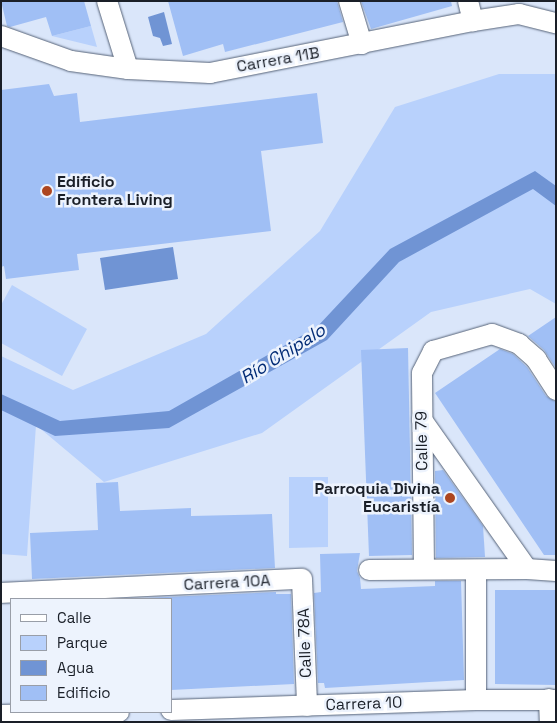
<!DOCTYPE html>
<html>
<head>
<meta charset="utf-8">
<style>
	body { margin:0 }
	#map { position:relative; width:557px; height:723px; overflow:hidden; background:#dae6fa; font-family:"Space Grotesk",sans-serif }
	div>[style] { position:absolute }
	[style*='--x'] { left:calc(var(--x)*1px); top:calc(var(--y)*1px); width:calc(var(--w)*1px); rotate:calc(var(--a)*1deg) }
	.green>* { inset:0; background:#b8d1fc }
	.water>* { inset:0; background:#7094d4 }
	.building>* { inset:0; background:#a0bff5 }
	.roads { filter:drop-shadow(0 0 1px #566378) drop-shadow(0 0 1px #566378) }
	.street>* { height:20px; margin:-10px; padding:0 10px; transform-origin:10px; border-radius:10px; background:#fff }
	.dots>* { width:14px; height:14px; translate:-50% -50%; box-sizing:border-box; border:2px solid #edf3fd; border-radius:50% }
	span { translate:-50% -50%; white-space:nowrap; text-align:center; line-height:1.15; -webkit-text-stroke:5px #edf3fd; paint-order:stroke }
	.street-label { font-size:16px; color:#1a1f28 }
	.poi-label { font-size:16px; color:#1a1f28; font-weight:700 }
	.left { translate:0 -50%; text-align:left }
	.right { translate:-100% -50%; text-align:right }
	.water-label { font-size:18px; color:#012a74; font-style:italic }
	.frame { position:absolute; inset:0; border:2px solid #1a1f28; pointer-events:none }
	.legend { position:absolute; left:10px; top:598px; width:162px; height:115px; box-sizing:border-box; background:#edf3fd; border:1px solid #999ea8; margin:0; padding:6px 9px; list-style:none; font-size:15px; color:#1a1f28 }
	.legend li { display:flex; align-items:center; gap:10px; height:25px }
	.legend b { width:25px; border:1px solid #999ea8 }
</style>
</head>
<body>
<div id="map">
	<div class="green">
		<i style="clip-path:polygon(91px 26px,97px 47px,52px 36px)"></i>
		<i style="clip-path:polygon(499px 74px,556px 74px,556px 304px,530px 289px,431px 312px,262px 433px,104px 482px,36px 425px,27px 556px,1px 554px,1px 356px,73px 390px,206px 334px,320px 231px,395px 107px)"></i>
		<i style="clip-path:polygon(12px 285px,87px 329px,62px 376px,1px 343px,1px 305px)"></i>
		<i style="clip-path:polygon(289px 477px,328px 477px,328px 547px,289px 548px)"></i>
	</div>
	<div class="water">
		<i style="clip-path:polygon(164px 12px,172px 44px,163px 46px,160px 38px,153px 36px,148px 17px)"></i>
		<i style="clip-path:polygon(535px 171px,556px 186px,556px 206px,533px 189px,399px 262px,327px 340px,169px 428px,55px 436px,1px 410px,1px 394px,60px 421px,169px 411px,317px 327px,390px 249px)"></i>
		<i style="clip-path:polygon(173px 247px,178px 279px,105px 290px,100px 258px)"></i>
	</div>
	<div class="building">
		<i style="clip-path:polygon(1px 1px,84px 1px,91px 26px,52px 36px,46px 17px,10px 27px,7px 26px)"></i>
		<i style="clip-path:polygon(168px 1px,337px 1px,343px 22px,225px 52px,223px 44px,183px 56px)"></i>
		<i style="clip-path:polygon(361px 1px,451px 1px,452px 6px,371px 29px)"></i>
		<i style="clip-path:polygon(49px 84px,54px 96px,77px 93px,80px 122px,317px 93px,323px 143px,261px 151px,271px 231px,77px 254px,79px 270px,6px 279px,4px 266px,1px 267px,1px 90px)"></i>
		<i style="clip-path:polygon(556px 317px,556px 368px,544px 350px,528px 336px)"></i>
		<i style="clip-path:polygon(408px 348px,412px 555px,369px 556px,361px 350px)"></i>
		<i style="clip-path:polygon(500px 349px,513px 354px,527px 367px,546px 396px,556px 402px,556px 555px,544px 555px,435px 393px)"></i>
		<i style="clip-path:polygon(443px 470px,483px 526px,485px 557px,436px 558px,435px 471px)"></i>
		<i style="clip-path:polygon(118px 482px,120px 511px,191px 508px,191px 516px,272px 514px,275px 568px,32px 579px,30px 533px,98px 530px,96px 483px)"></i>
		<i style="clip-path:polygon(360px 553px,357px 571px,360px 578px,361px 589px,435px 586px,435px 581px,461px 581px,464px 680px,325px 688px,324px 683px,318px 683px,314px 593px,321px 592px,320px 554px)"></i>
		<i style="clip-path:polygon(495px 590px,556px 590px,556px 685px,495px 684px)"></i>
		<i style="clip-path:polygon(276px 592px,276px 594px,291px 594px,294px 684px,171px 690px,171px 599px,122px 599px)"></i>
	</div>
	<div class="roads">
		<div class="street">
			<i style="--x:107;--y:1;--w:71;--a:72.8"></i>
			<i style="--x:349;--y:1;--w:45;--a:73.2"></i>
			<i style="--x:468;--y:1;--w:21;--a:76"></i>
			<i style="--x:1;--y:36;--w:74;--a:19.7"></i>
			<i style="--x:71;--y:61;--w:58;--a:8"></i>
			<i style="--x:128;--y:69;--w:82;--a:2.8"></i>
			<i style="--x:210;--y:73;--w:268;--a:-11.2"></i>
			<i style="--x:473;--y:21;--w:47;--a:-8.7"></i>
			<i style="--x:519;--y:14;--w:38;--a:14"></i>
			<i style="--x:422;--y:420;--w:182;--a:54.8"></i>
			<i style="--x:424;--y:569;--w:196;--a:-90.6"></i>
			<i style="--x:422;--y:373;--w:25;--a:-63"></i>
			<i style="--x:433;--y:351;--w:61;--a:-16.1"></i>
			<i style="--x:492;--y:334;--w:29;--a:20"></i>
			<i style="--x:519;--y:344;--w:23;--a:41"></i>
			<i style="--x:536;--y:359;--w:37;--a:57"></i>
			<i style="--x:369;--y:570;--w:158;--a:-0.4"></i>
			<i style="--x:527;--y:569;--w:29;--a:4"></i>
			<i style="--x:476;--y:570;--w:130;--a:90"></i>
			<i style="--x:1;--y:593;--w:301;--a:-2.7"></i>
			<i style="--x:302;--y:579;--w:127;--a:87.7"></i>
			<i style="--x:549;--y:699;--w:23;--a:88"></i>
			<i style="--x:171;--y:710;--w:305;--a:-1.9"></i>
			<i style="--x:476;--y:700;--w:80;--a:0"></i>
			<i style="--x:1;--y:715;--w:118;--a:-1.5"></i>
		</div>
	</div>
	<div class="dots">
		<i style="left:47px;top:191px;background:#ad4621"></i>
		<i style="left:450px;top:498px;background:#ad4621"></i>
	</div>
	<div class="street-label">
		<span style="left:278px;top:60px;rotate:-10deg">Carrera 11B</span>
		<span style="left:422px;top:441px;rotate:-91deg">Calle 79</span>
		<span style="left:227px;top:583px;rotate:-3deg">Carrera 10A</span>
		<span style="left:305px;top:643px;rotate:-92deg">Calle 78A</span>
		<span style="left:364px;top:704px;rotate:-2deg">Carrera 10</span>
	</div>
	<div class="poi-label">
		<span class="left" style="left:57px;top:191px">Edificio<br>Frontera Living</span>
		<span class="right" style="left:440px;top:498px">Parroquia Divina<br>Eucaristía</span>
	</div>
	<div class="water-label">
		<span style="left:283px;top:354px;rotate:-32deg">Río Chipalo</span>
	</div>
	<div class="frame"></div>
	<ul class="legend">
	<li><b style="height:6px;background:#fff"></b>Calle</li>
	<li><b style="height:14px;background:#b8d1fc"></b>Parque</li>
	<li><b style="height:14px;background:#7094d4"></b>Agua</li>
	<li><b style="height:14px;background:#a0bff5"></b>Edificio</li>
	</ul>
</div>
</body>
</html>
